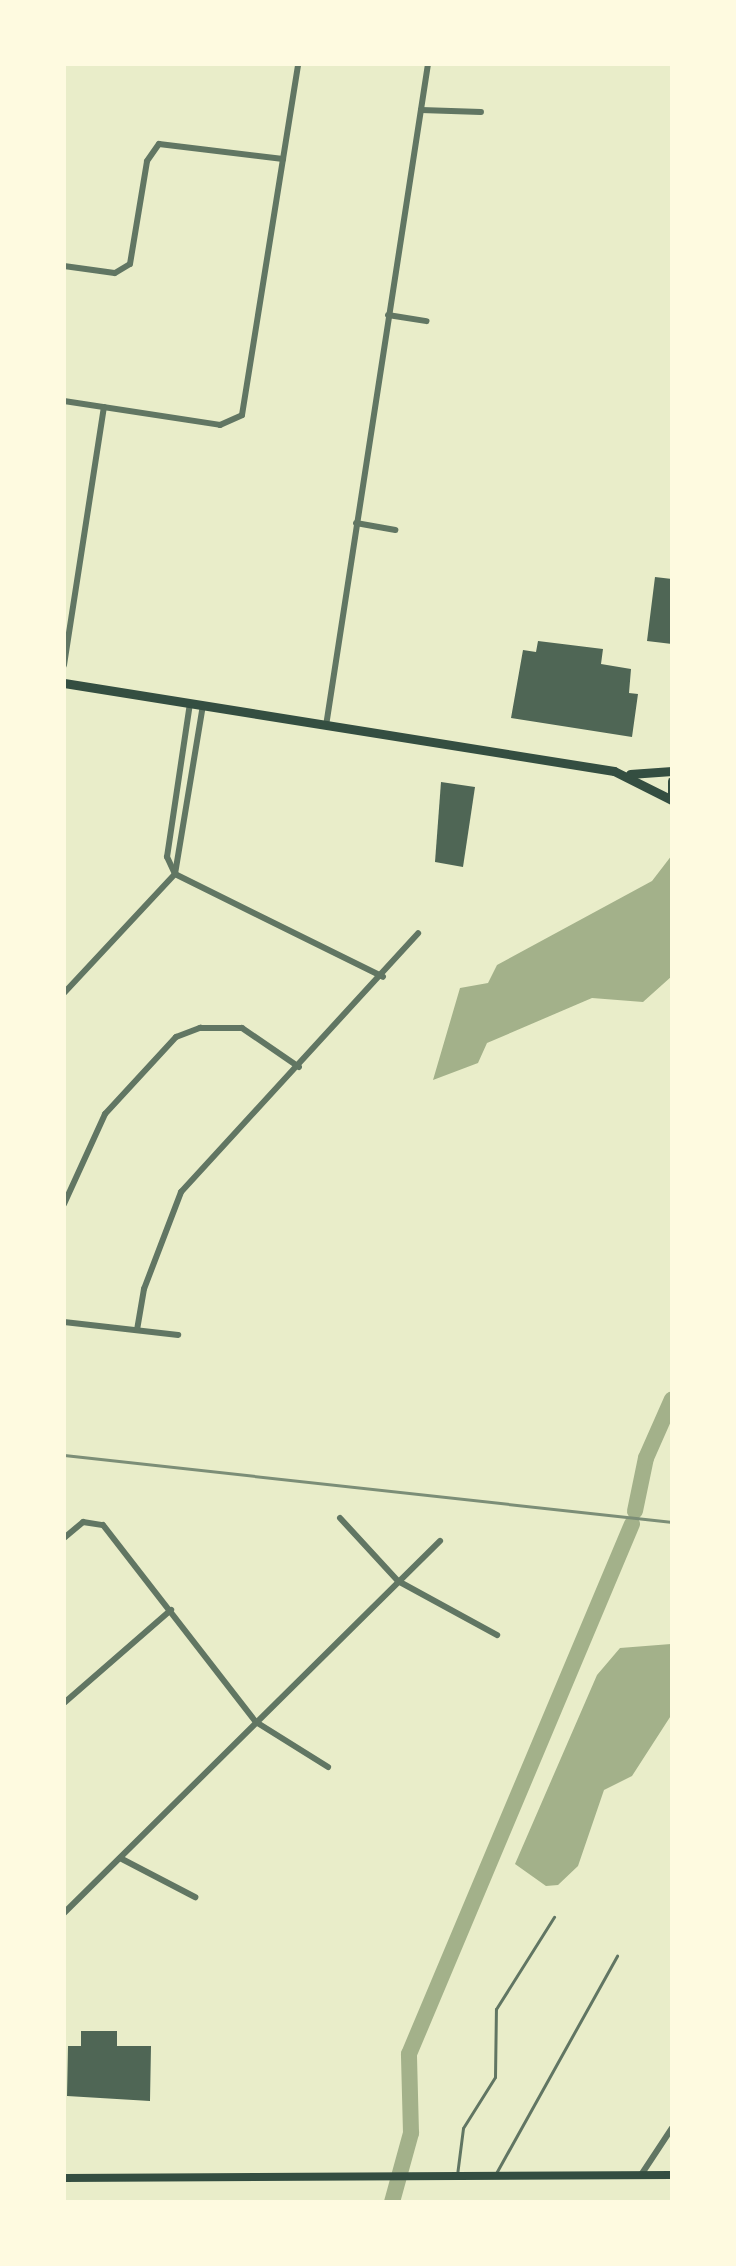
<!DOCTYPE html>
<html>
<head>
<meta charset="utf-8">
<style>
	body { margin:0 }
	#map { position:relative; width:736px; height:2266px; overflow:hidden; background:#e9edc9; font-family:"Fira Sans",sans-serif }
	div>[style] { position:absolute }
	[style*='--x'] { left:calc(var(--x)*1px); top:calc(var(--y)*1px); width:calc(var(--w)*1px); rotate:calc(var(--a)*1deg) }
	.water>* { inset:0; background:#a3b18a }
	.river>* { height:16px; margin:-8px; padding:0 8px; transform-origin:8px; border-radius:8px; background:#a3b18a }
	.building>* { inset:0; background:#4f6655 }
	.service>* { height:3px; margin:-1.5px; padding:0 1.5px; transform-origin:1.5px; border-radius:1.5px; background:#617663 }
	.minor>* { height:6px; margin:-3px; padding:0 3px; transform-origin:3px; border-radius:3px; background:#617663 }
	.secondary>* { height:8px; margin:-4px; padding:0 4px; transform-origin:4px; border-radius:4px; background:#344e41 }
	.primary>* { height:9px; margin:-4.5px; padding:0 4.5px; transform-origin:4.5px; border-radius:4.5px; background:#344e41 }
	.rail>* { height:3px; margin:-1.5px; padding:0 1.5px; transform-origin:1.5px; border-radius:1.5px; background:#7c8e77 }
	span { translate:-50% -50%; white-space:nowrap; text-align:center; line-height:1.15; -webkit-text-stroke:6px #fefae0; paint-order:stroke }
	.frame { position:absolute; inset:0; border:66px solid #fefae0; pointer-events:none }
</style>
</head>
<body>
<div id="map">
	<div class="water">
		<i style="clip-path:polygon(672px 855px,672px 976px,643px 1002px,592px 998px,487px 1043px,478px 1063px,433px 1080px,460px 988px,488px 983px,497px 965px,652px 881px)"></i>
		<i style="clip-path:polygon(671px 1644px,672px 1714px,632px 1776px,604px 1790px,578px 1866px,558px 1885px,546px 1886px,515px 1864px,597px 1675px,620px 1648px)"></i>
	</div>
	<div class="river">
		<i style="--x:635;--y:1511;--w:54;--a:-78.3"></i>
		<i style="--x:646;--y:1458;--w:64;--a:-66.2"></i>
		<i style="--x:392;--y:2202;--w:72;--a:-74.6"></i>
		<i style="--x:411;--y:2133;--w:79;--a:-91.5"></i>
		<i style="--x:409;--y:2054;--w:575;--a:-67.18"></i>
	</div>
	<div class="building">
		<i style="clip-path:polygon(655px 577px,672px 579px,672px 644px,647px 641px)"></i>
		<i style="clip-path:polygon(538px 641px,603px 649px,601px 664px,631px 669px,629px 693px,638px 694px,632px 737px,511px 718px,523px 650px,536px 652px)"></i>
		<i style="clip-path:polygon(441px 782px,475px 787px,463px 867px,435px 862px)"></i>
		<i style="clip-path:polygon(81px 2031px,117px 2031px,117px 2046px,151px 2046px,150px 2101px,67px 2096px,68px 2046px,81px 2046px)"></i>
	</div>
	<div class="service">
		<i style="--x:457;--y:2175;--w:47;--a:-82.7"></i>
		<i style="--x:463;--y:2128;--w:60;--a:-57.9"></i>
		<i style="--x:495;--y:2077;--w:68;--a:-89.2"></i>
		<i style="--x:496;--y:2009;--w:109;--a:-57.8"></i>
		<i style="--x:495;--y:2175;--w:251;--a:-60.9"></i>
	</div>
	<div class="minor">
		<i style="--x:421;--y:110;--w:60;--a:1.9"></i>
		<i style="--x:64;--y:266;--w:51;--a:7.8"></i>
		<i style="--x:115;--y:273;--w:17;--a:-31"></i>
		<i style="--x:130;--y:264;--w:104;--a:-80.6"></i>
		<i style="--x:147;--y:161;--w:21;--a:-55"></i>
		<i style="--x:159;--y:144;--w:125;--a:6.9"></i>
		<i style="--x:388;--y:315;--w:39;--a:9"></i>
		<i style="--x:64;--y:401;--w:158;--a:8.7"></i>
		<i style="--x:220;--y:425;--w:24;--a:-24"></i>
		<i style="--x:242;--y:415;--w:355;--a:-80.9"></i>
		<i style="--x:356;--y:523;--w:40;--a:10"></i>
		<i style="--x:64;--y:665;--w:261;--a:-81.2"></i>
		<i style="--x:326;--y:726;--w:670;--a:-81.24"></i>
		<i style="--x:175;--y:874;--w:232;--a:26.3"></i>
		<i style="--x:175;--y:874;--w:19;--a:-115"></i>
		<i style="--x:167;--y:857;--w:156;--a:-81.5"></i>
		<i style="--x:64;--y:993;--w:163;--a:-47"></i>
		<i style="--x:175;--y:874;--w:171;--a:-80.6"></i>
		<i style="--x:64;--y:1204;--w:99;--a:-65.5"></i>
		<i style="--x:105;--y:1114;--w:105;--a:-47.3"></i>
		<i style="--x:176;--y:1037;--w:26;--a:-21"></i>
		<i style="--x:200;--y:1028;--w:42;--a:0"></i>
		<i style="--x:242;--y:1028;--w:69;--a:34.4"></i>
		<i style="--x:64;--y:1322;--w:115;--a:6.5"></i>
		<i style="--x:137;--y:1330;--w:42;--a:-80.3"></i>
		<i style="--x:144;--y:1289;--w:104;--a:-69.1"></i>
		<i style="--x:181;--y:1192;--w:351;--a:-47.5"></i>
		<i style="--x:340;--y:1518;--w:86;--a:47.4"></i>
		<i style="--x:398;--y:1581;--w:113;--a:28.6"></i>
		<i style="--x:64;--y:1538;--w:25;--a:-40"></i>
		<i style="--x:83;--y:1522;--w:20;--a:9"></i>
		<i style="--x:103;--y:1525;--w:249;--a:52.2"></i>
		<i style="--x:256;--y:1722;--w:85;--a:32"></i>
		<i style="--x:64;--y:1703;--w:142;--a:-41"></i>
		<i style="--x:120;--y:1858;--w:85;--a:27.5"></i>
		<i style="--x:64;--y:1913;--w:529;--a:-44.69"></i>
		<i style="--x:641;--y:2175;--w:56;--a:-56.6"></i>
	</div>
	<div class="secondary">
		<i style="--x:64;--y:2178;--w:608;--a:-0.28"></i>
	</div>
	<div class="primary">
		<i style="--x:64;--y:683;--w:557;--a:9.09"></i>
		<i style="--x:614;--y:771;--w:65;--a:26.6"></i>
		<i style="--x:630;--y:774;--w:42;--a:-4.1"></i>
		<i style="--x:672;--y:781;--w:19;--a:90"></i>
	</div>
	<div class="rail">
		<i style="--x:64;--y:1455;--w:612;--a:6.29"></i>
	</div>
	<div class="frame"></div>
</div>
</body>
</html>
